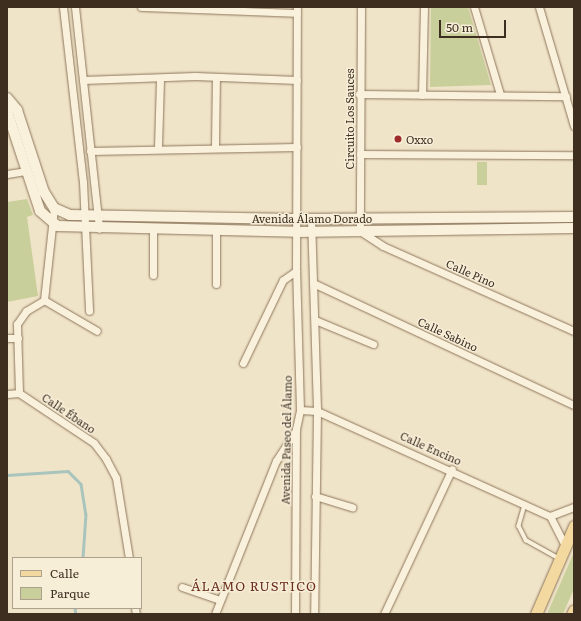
<!DOCTYPE html>
<html>
<head>
<meta charset="utf-8">
<style>
	body { margin:0 }
	#map { position:relative; width:581px; height:621px; overflow:hidden; background:#f0e4c8; font-family:Literata,serif }
	div>[style] { position:absolute }
	[style*='--x'] { left:calc(var(--x)*1px); top:calc(var(--y)*1px); width:calc(var(--w)*1px); rotate:calc(var(--a)*1deg) }
	.green>* { inset:0; background:#c9cf9b }
	.stream>* { height:2.5px; margin:-1.25px; padding:0 1.25px; transform-origin:1.25px; border-radius:1.25px; background:#a9c4bc }
	.roads { filter:drop-shadow(0 0 1px #8d765c) drop-shadow(0 0 1px #8d765c) }
	.lane>* { height:3.5px; margin:-1.75px; padding:0 1.75px; transform-origin:1.75px; border-radius:1.75px; background:#faf1dc }
	.street>* { height:7px; margin:-3.5px; padding:0 3.5px; transform-origin:3.5px; border-radius:3.5px; background:#faf1dc }
	.secondary>* { height:10px; margin:-5px; padding:0 5px; transform-origin:5px; border-radius:5px; background:#faf1dc }
	.primary>* { height:11px; margin:-5.5px; padding:0 5.5px; transform-origin:5.5px; border-radius:5.5px; background:#f3d9a0 }
	.dots>* { width:11px; height:11px; translate:-50% -50%; box-sizing:border-box; border:2px solid #f7eed8; border-radius:50% }
	span { translate:-50% -50%; white-space:nowrap; text-align:center; line-height:1.15; -webkit-text-stroke:3px #f7eed8; paint-order:stroke }
	.street-label { font-size:11px; color:#3d2e20 }
	.poi-label { font-size:11px; color:#3d2e20 }
	.left { translate:0 -50%; text-align:left }
	.quarter-label { font-size:13px; color:#6b2e1e; letter-spacing:1px }
	.frame { position:absolute; inset:0; border:8px solid #3d2e20; pointer-events:none }
	.legend { position:absolute; left:12px; top:557px; width:130px; height:52px; box-sizing:border-box; background:#f7eed8; border:1px solid #ada18e; margin:0; padding:5px 7px; list-style:none; font-size:12px; color:#3d2e20 }
	.legend li { display:flex; align-items:center; gap:8px; height:20px }
	.legend b { width:20px; border:1px solid #ada18e }
	.scale { position:absolute; left:439px; top:20px; width:67px; height:18px; box-sizing:border-box; border:2px solid #3d2e20; border-top:0; padding-left:5px; font-size:12px; line-height:14px; white-space:nowrap; color:#3d2e20; -webkit-text-stroke:3px #f7eed8; paint-order:stroke }
</style>
</head>
<body>
<div id="map">
	<div class="green">
		<i style="clip-path:polygon(431px 7px,468px 7px,491px 85px,430px 87px)"></i>
		<i style="clip-path:polygon(477px 162px,487px 162px,487px 185px,477px 185px)"></i>
		<i style="clip-path:polygon(27px 199px,33px 215px,27px 217px,38px 296px,7px 302px,7px 202px)"></i>
		<i style="clip-path:polygon(574px 552px,574px 589px,563px 614px,547px 614px)"></i>
	</div>
	<div class="stream">
		<i style="--x:7;--y:475;--w:61;--a:-3.8"></i>
		<i style="--x:68;--y:471;--w:18;--a:45"></i>
		<i style="--x:81;--y:484;--w:30;--a:81"></i>
		<i style="--x:86;--y:514;--w:44;--a:93.9"></i>
		<i style="--x:75;--y:608;--w:6;--a:81"></i>
	</div>
	<div class="roads">
		<div class="lane">
			<i style="--x:525;--y:505;--w:22;--a:106"></i>
			<i style="--x:519;--y:526;--w:16;--a:63"></i>
			<i style="--x:526;--y:540;--w:37;--a:29"></i>
		</div>
		<div class="street">
			<i style="--x:63;--y:7;--w:176;--a:83.5"></i>
			<i style="--x:83;--y:182;--w:129;--a:87.3"></i>
			<i style="--x:75;--y:7;--w:223;--a:83.8"></i>
			<i style="--x:141;--y:7;--w:156;--a:2.2"></i>
			<i style="--x:361;--y:7;--w:224;--a:90.3"></i>
			<i style="--x:360;--y:231;--w:27;--a:33"></i>
			<i style="--x:383;--y:246;--w:209;--a:24"></i>
			<i style="--x:474;--y:7;--w:91;--a:73.4"></i>
			<i style="--x:539;--y:7;--w:124;--a:73.6"></i>
			<i style="--x:83;--y:80;--w:112;--a:-2"></i>
			<i style="--x:195;--y:76;--w:102;--a:2.2"></i>
			<i style="--x:359;--y:94;--w:207;--a:0.6"></i>
			<i style="--x:422;--y:95;--w:88;--a:-88.7"></i>
			<i style="--x:215;--y:146;--w:68;--a:-89.2"></i>
			<i style="--x:158;--y:147;--w:68;--a:-88.3"></i>
			<i style="--x:90;--y:151;--w:207;--a:-1.1"></i>
			<i style="--x:360;--y:154;--w:214;--a:0.3"></i>
			<i style="--x:7;--y:174;--w:20;--a:-9"></i>
			<i style="--x:311;--y:218;--w:193;--a:88.2"></i>
			<i style="--x:317;--y:411;--w:203;--a:90.8"></i>
			<i style="--x:153;--y:275;--w:45;--a:-90"></i>
			<i style="--x:313;--y:283;--w:288;--a:25.1"></i>
			<i style="--x:216;--y:284;--w:55;--a:-90"></i>
			<i style="--x:44;--y:300;--w:61;--a:30.3"></i>
			<i style="--x:315;--y:320;--w:63;--a:22.5"></i>
			<i style="--x:7;--y:338;--w:11;--a:0"></i>
			<i style="--x:243;--y:363;--w:92;--a:-64.3"></i>
			<i style="--x:283;--y:280;--w:16;--a:-35"></i>
			<i style="--x:19;--y:393;--w:69;--a:-91.7"></i>
			<i style="--x:17;--y:324;--w:16;--a:-55"></i>
			<i style="--x:26;--y:311;--w:21;--a:-31"></i>
			<i style="--x:44;--y:300;--w:93;--a:-83.8"></i>
			<i style="--x:7;--y:394;--w:12;--a:-5"></i>
			<i style="--x:19;--y:393;--w:90;--a:33.7"></i>
			<i style="--x:94;--y:443;--w:20;--a:53"></i>
			<i style="--x:106;--y:459;--w:21;--a:62"></i>
			<i style="--x:116;--y:478;--w:81;--a:80.8"></i>
			<i style="--x:300;--y:410;--w:17;--a:3"></i>
			<i style="--x:317;--y:411;--w:256;--a:24.3"></i>
			<i style="--x:550;--y:516;--w:34;--a:63"></i>
			<i style="--x:315;--y:496;--w:39;--a:17"></i>
			<i style="--x:550;--y:516;--w:26;--a:-21"></i>
			<i style="--x:182;--y:587;--w:40;--a:18.9"></i>
			<i style="--x:135;--y:608;--w:6;--a:81"></i>
			<i style="--x:215;--y:614;--w:165;--a:-68.3"></i>
			<i style="--x:276;--y:461;--w:37;--a:-57"></i>
			<i style="--x:295;--y:614;--w:185;--a:-89.7"></i>
			<i style="--x:296;--y:429;--w:19;--a:-78"></i>
			<i style="--x:300;--y:410;--w:139;--a:-91.6"></i>
			<i style="--x:296;--y:271;--w:264;--a:-89.8"></i>
			<i style="--x:384;--y:614;--w:160;--a:-64.9"></i>
		</div>
		<div class="secondary">
			<i style="--x:7;--y:98;--w:16;--a:50"></i>
			<i style="--x:17;--y:110;--w:86;--a:71.8"></i>
			<i style="--x:44;--y:192;--w:19;--a:58"></i>
			<i style="--x:54;--y:208;--w:17;--a:24"></i>
			<i style="--x:70;--y:215;--w:226;--a:1"></i>
			<i style="--x:296;--y:219;--w:278;--a:-0.4"></i>
			<i style="--x:7;--y:111;--w:105;--a:71.7"></i>
			<i style="--x:40;--y:211;--w:23;--a:41"></i>
			<i style="--x:57;--y:226;--w:239;--a:1.4"></i>
			<i style="--x:296;--y:232;--w:278;--a:-0.8"></i>
		</div>
		<div class="primary">
			<i style="--x:536;--y:614;--w:96;--a:-66.6"></i>
			<i style="--x:572;--y:614;--w:4;--a:-63"></i>
		</div>
	</div>
	<div class="dots">
		<i style="left:398px;top:139px;background:#9e2a2b"></i>
	</div>
	<div class="street-label">
		<span style="left:349px;top:119px;rotate:-90deg">Circuito Los Sauces</span>
		<span style="left:312px;top:218px">Avenida Álamo Dorado</span>
		<span style="left:471px;top:273px;rotate:24deg">Calle Pino</span>
		<span style="left:448px;top:334px;rotate:25deg">Calle Sabino</span>
		<span style="left:69px;top:413px;rotate:34deg">Calle Ébano</span>
		<span style="left:286px;top:440px;rotate:-89deg">Avenida Paseo del Álamo</span>
		<span style="left:431px;top:448px;rotate:24deg">Calle Encino</span>
	</div>
	<div class="poi-label">
		<span class="left" style="left:406px;top:139px">Oxxo</span>
	</div>
	<div class="quarter-label">
		<span style="left:254px;top:586px">ÁLAMO RUSTICO</span>
	</div>
	<div class="frame"></div>
	<ul class="legend">
	<li><b style="height:5px;background:#f3d9a0"></b>Calle</li>
	<li><b style="height:11px;background:#c9cf9b"></b>Parque</li>
	</ul>
	<div class="scale">50 m</div>
</div>
</body>
</html>
